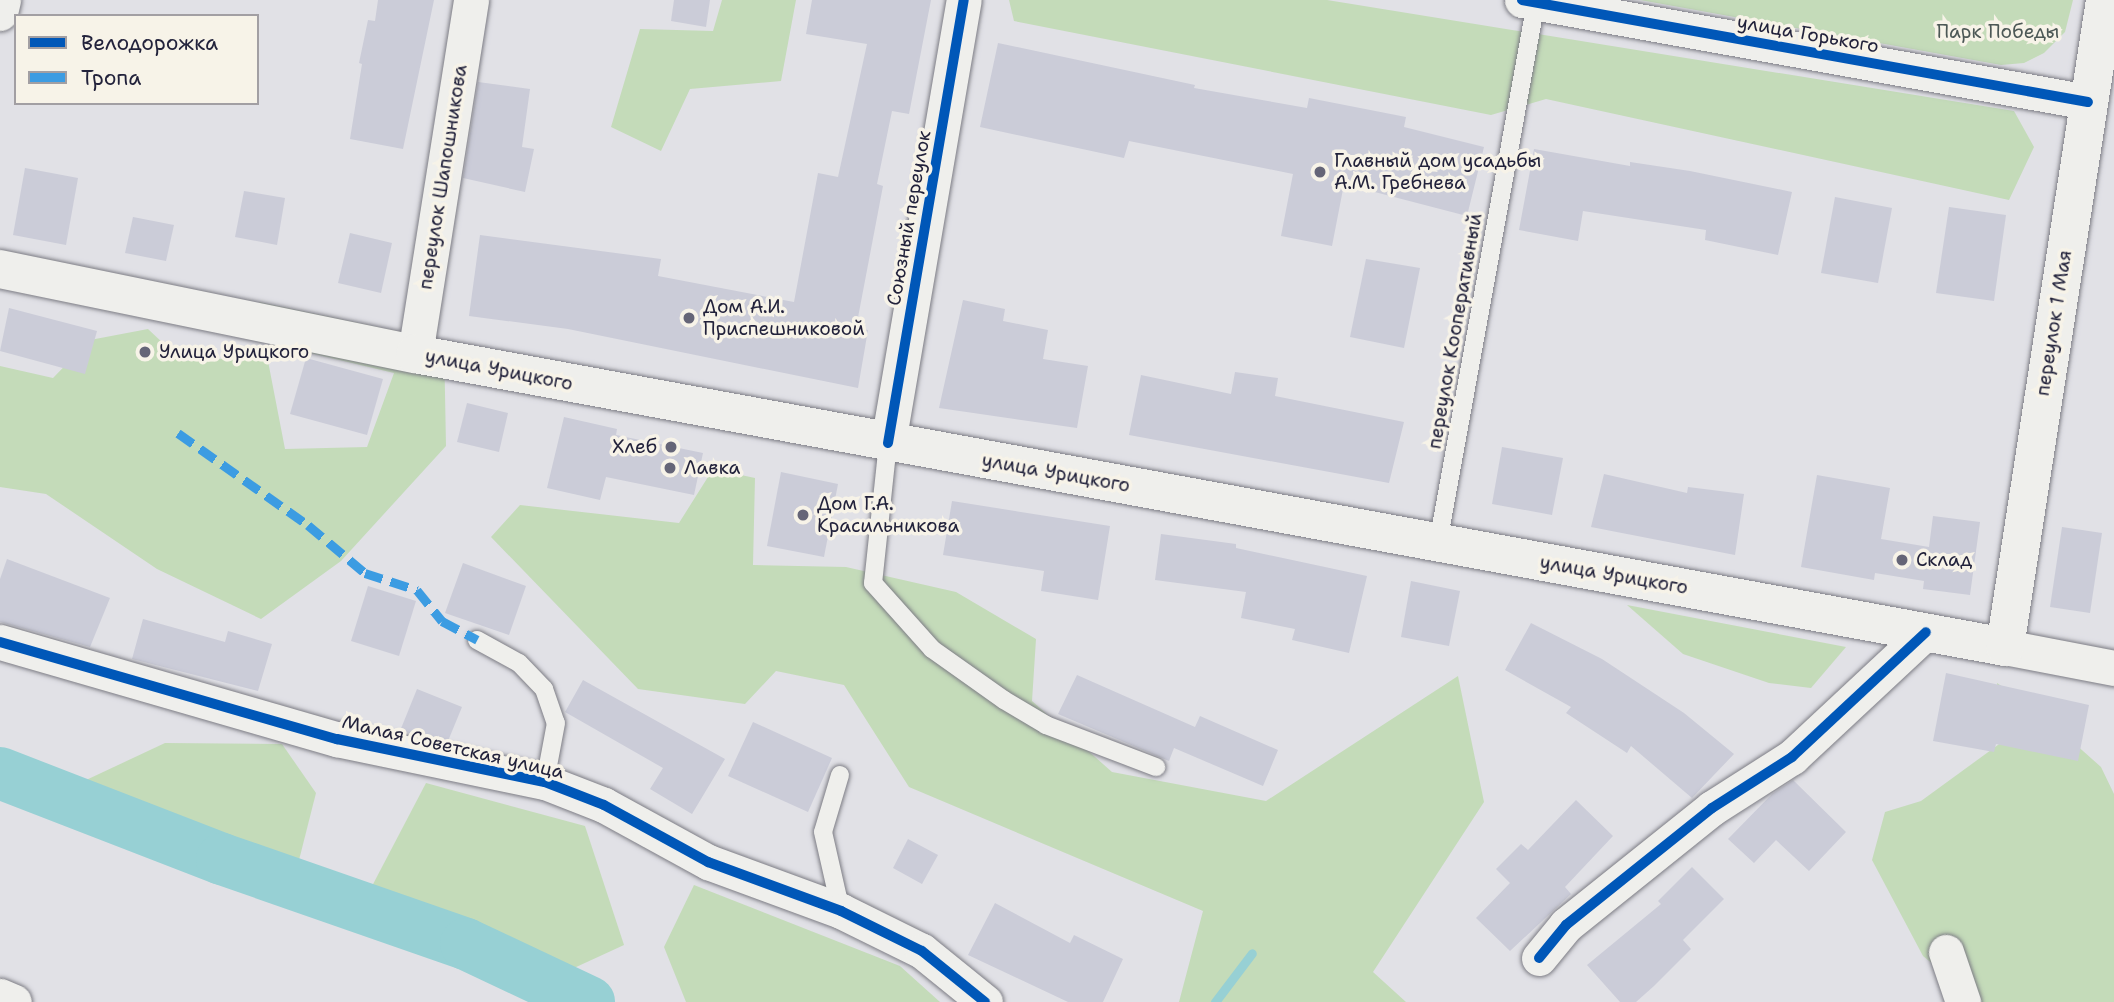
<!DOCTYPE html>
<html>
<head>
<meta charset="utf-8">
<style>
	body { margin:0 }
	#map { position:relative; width:2114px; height:1002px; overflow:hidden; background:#e1e1e6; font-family:"Shantell Sans",sans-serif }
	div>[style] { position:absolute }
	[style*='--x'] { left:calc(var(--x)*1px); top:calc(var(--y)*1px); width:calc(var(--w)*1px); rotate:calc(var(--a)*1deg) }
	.green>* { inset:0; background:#c4dbb9 }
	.stream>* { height:9px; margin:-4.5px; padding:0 4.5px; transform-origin:4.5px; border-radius:4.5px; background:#97d0d4 }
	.river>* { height:52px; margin:-26px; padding:0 26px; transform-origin:26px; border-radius:26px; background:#97d0d4 }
	.building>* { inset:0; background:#cbccd8 }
	.roads { filter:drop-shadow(0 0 2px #7c7c84) drop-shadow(0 0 2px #7c7c84) }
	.service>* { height:18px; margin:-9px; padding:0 9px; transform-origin:9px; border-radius:9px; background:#efefec }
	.minor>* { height:35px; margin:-17.5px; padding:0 17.5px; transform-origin:17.5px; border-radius:17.5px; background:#efefec }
	.secondary>* { height:38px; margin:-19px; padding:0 19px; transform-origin:19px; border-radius:19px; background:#efefec }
	.quiet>* { height:9px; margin-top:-4.5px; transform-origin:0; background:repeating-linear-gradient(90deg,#3c9ce2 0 18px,transparent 0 27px) }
	.cycleway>* { height:10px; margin:-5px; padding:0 5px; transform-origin:5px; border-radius:5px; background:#0057b8 }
	.dots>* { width:19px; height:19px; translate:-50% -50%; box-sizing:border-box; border:4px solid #f7f3e8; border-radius:50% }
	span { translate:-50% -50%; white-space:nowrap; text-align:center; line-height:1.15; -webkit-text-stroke:7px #f7f3e8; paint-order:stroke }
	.park-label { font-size:19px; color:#4c5856 }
	.street-label { font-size:19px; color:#22223b }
	.poi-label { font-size:19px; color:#22223b }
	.left { translate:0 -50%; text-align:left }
	.right { translate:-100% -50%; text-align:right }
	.legend { position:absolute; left:14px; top:14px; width:245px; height:91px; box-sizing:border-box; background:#f7f3e8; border:2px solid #a29fa3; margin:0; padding:9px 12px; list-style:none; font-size:21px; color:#22223b }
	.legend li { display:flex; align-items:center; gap:14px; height:35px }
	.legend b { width:35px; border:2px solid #a29fa3 }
</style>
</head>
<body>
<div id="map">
	<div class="green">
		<i style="clip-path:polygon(722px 0,796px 0,781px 81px,690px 89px,661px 151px,611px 127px,640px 29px,713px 31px)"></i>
		<i style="clip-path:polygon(1009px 0,1327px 0,2014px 111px,2034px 147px,2009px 200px,1546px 99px,1491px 115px,1014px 21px)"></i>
		<i style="clip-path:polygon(1640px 0,2073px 0,2065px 32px,2044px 53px,2024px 63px,2001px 65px)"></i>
		<i style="clip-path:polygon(259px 302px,444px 341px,446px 446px,341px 561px,261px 619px,157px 569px,46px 494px,0 487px,0 366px,53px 378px,90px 340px,148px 329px,182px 361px,267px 356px,285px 449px,367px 447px,394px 373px,289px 348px)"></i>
		<i style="clip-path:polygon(713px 469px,755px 478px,753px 565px,846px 567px,956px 592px,1036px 639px,1032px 701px,1112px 772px,1266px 801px,1458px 676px,1484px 802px,1373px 972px,1406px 1002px,1179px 1002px,1203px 911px,909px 787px,844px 685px,776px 671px,745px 704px,638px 689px,491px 537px,520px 505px,679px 523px)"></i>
		<i style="clip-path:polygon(1627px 605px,1846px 647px,1811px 688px,1769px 683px,1683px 654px)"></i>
		<i style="clip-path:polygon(1997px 683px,2037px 710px,2101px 767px,2114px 794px,2114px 1002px,1979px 1002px,1923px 956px,1872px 860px,1885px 812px,1921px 801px,2002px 742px)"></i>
		<i style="clip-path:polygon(165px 743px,282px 744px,316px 793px,298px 864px,84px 781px)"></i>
		<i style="clip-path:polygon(426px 783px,585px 826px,624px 945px,574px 968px,371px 888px)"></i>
		<i style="clip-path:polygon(694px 885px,900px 966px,940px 1002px,686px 1002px,664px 947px)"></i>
	</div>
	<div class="stream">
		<i style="--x:1215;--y:1002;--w:61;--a:-52.9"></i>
	</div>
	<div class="river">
		<i style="--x:0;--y:773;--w:238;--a:21.2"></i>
		<i style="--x:222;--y:859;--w:258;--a:19.2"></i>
		<i style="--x:466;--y:944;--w:136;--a:25.2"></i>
	</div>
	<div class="building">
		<i style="clip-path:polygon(378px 0,434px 0,403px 149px,350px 139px,362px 64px,359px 63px,368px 20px,375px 21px)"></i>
		<i style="clip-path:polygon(674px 0,710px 0,706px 27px,671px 21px)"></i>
		<i style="clip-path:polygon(812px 0,931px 0,909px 114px,892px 111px,877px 184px,883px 186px,856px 328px,868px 330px,858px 388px,568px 329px,469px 316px,480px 235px,661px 259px,658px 276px,794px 302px,818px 173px,838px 177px,867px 44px,806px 34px)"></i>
		<i style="clip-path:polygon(998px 43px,1195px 85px,1194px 88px,1307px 108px,1309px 98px,1406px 117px,1404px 127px,1484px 147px,1467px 216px,1344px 184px,1332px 246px,1281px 236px,1293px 174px,1129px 141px,1124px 158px,980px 127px)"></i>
		<i style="clip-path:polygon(478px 82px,530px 89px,522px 147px,534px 149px,525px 192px,463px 178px)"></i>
		<i style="clip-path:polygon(1534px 149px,1630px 166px,1630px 162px,1690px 171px,1792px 192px,1778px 255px,1705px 240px,1706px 230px,1583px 211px,1578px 241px,1519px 230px)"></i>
		<i style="clip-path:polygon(25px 168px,78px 178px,66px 245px,13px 235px)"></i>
		<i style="clip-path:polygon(244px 191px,285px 198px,277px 245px,235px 237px)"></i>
		<i style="clip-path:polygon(1835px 197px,1892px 208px,1878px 283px,1821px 273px)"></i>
		<i style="clip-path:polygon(1949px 207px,2006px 215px,1994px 301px,1936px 293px)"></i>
		<i style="clip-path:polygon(133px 217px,174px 225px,166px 261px,125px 253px)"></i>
		<i style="clip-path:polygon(350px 233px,392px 243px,381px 293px,338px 283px)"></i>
		<i style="clip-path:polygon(1366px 259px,1420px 268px,1404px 348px,1350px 337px)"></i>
		<i style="clip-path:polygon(963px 300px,1005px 309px,1003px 321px,1048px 330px,1043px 359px,1088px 366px,1077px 428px,939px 408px)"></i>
		<i style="clip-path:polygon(9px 308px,97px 331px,85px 374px,0 351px)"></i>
		<i style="clip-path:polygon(306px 358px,383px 379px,367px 435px,290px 414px)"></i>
		<i style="clip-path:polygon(1235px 372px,1278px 378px,1275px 396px,1404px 422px,1389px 483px,1129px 435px,1141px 375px,1231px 394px)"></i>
		<i style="clip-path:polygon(467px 403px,508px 413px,499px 452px,457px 442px)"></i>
		<i style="clip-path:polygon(564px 417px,617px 429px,616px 435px,703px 453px,694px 495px,606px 477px,600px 500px,547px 488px)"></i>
		<i style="clip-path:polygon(1502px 447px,1563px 458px,1552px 515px,1492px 504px)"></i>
		<i style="clip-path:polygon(781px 472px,838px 484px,824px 557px,767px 546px)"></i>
		<i style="clip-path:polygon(1604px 474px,1687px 493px,1688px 487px,1744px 494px,1735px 555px,1591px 527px)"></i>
		<i style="clip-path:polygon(1817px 475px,1890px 488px,1881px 539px,1929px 547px,1933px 516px,1980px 522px,1970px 595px,1923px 589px,1924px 581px,1875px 573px,1874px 580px,1801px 567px)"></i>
		<i style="clip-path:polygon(952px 501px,1110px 526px,1098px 600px,1041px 591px,1044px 571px,943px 555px)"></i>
		<i style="clip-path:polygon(2062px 527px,2102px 533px,2090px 613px,2050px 607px)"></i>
		<i style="clip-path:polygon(1161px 534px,1236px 544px,1236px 548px,1367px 576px,1349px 653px,1292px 640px,1295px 629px,1241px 618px,1246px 592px,1155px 580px)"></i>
		<i style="clip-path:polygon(7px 559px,110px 598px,90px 647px,0 622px,0 579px)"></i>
		<i style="clip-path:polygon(463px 563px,526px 586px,509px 635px,445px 613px)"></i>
		<i style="clip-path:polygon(1411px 581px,1460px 591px,1449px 646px,1401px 637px)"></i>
		<i style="clip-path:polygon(368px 586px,416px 601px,399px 656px,351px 641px)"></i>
		<i style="clip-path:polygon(143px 619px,225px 642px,228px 631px,272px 644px,258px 691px,132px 659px)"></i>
		<i style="clip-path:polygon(1531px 623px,1602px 659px,1684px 713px,1734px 754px,1692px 798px,1631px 746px,1627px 753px,1566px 713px,1571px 707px,1505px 670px)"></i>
		<i style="clip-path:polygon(1946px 673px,2089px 705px,2078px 761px,1996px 744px,1994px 752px,1933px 741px)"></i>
		<i style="clip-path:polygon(1077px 675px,1195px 727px,1200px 716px,1278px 750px,1263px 786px,1174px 748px,1169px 761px,1058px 714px)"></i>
		<i style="clip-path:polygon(583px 680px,725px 759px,692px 814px,650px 789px,663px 768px,565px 712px)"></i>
		<i style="clip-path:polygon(417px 689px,462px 707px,448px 741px,400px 731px)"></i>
		<i style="clip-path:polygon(753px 722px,832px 758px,808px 812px,728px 776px)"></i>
		<i style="clip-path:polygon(1793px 780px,1846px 832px,1809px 871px,1776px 840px,1754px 863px,1728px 839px,1772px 794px)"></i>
		<i style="clip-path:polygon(1576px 800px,1613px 836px,1565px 887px,1571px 894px,1510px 951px,1476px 918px,1510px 883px,1496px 869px,1521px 844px,1528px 850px)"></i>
		<i style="clip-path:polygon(908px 839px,938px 855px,922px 884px,893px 868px)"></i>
		<i style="clip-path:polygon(1692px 867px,1724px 899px,1683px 940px,1691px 949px,1654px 986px,1636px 1002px,1620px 1002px,1587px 965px,1661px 904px,1658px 901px)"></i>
		<i style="clip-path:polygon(995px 903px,1070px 943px,1074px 935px,1123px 959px,1103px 1002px,1068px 1002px,968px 955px)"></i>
	</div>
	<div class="roads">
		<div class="service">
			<i style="--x:888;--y:443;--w:141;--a:96.1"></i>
			<i style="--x:873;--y:583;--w:89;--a:48.2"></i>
			<i style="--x:932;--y:649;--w:88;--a:35.3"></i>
			<i style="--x:1004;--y:700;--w:49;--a:30.8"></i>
			<i style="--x:1046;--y:725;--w:118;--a:20.9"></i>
			<i style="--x:1438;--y:543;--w:550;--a:-79.73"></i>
			<i style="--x:477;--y:640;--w:48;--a:28.7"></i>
			<i style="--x:519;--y:663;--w:36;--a:46"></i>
			<i style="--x:544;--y:689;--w:36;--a:71"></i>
			<i style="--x:556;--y:723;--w:60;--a:100.6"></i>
			<i style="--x:840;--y:775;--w:59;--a:106.6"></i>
			<i style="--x:823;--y:832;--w:81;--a:77.2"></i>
		</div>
		<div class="minor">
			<i style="--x:1522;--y:0;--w:575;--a:10.22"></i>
			<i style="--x:0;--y:13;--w:13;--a:-77"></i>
			<i style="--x:415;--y:354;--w:358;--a:-81"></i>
			<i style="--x:888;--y:443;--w:449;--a:-80.3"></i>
			<i style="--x:0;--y:642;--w:351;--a:16.1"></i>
			<i style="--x:337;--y:739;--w:212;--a:11.7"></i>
			<i style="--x:545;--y:782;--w:63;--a:21.3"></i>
			<i style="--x:604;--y:805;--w:119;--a:28.7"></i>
			<i style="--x:708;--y:862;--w:142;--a:20.2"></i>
			<i style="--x:841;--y:911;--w:90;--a:26.3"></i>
			<i style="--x:922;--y:951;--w:81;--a:39"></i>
			<i style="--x:2005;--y:647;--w:111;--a:10.9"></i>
			<i style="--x:1946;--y:952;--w:53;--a:71.2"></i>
			<i style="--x:1539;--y:958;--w:43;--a:-50.7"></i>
			<i style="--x:1566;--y:925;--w:187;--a:-38.7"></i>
			<i style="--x:1712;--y:808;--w:95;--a:-32.5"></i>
			<i style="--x:1792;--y:757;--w:183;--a:-43"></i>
			<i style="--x:0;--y:996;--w:15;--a:23"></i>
		</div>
		<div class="secondary">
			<i style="--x:0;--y:269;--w:424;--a:11.6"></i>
			<i style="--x:415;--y:354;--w:1617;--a:10.44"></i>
			<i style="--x:2005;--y:647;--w:655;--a:-81.21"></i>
		</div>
	</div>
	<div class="quiet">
		<i style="--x:178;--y:433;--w:159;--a:35.3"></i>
		<i style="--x:308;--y:525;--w:75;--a:40.1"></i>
		<i style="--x:365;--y:573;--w:55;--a:18.1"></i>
		<i style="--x:417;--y:590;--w:40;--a:51"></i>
		<i style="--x:442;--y:621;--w:40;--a:28"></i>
	</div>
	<div class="cycleway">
		<i style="--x:1522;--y:0;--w:575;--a:10.22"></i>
		<i style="--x:888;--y:443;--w:449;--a:-80.3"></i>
		<i style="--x:0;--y:642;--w:351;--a:16.1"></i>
		<i style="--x:337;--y:739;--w:212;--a:11.7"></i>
		<i style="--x:545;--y:782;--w:63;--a:21.3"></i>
		<i style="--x:604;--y:805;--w:119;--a:28.7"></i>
		<i style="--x:708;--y:862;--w:142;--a:20.2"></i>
		<i style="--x:841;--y:911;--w:90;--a:26.3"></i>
		<i style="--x:922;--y:951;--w:81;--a:39"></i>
		<i style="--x:1539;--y:958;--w:43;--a:-50.7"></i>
		<i style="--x:1566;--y:925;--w:187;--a:-38.7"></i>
		<i style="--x:1712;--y:808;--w:95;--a:-32.5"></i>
		<i style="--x:1792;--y:757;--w:183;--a:-43"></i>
	</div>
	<div class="dots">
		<i style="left:1320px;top:172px;background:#656577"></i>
		<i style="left:689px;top:318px;background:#656577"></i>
		<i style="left:145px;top:352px;background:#656577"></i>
		<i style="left:671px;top:447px;background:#656577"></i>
		<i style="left:670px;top:468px;background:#656577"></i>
		<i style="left:803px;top:515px;background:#656577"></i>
		<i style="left:1902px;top:560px;background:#656577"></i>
	</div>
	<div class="park-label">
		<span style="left:1998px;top:32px">Парк Победы</span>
	</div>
	<div class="street-label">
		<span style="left:1808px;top:34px;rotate:10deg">улица Горького</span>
		<span style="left:443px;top:177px;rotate:-81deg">переулок Шапошникова</span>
		<span style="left:909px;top:218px;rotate:-80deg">Союзный переулок</span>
		<span style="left:2054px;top:323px;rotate:-81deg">переулок 1 Мая</span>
		<span style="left:1455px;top:331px;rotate:-80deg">переулок Кооперативный</span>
		<span style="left:499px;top:370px;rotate:11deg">улица Урицкого</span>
		<span style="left:1056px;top:473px;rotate:10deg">улица Урицкого</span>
		<span style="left:1614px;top:575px;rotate:10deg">улица Урицкого</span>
		<span style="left:453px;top:747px;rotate:13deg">Малая Советская улица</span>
	</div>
	<div class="poi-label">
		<span class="left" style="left:1334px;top:172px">Главный дом усадьбы<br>А.М. Гребнева</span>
		<span class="left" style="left:703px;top:318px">Дом А.И.<br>Приспешниковой</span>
		<span class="left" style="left:159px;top:352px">Улица Урицкого</span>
		<span class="right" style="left:657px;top:447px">Хлеб</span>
		<span class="left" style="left:684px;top:468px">Лавка</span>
		<span class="left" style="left:817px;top:515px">Дом Г.А.<br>Красильникова</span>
		<span class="left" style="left:1916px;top:560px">Склад</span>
	</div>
	<ul class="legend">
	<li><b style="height:9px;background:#0057b8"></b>Велодорожка</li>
	<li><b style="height:9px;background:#3c9ce2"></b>Тропа</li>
	</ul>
</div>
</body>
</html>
